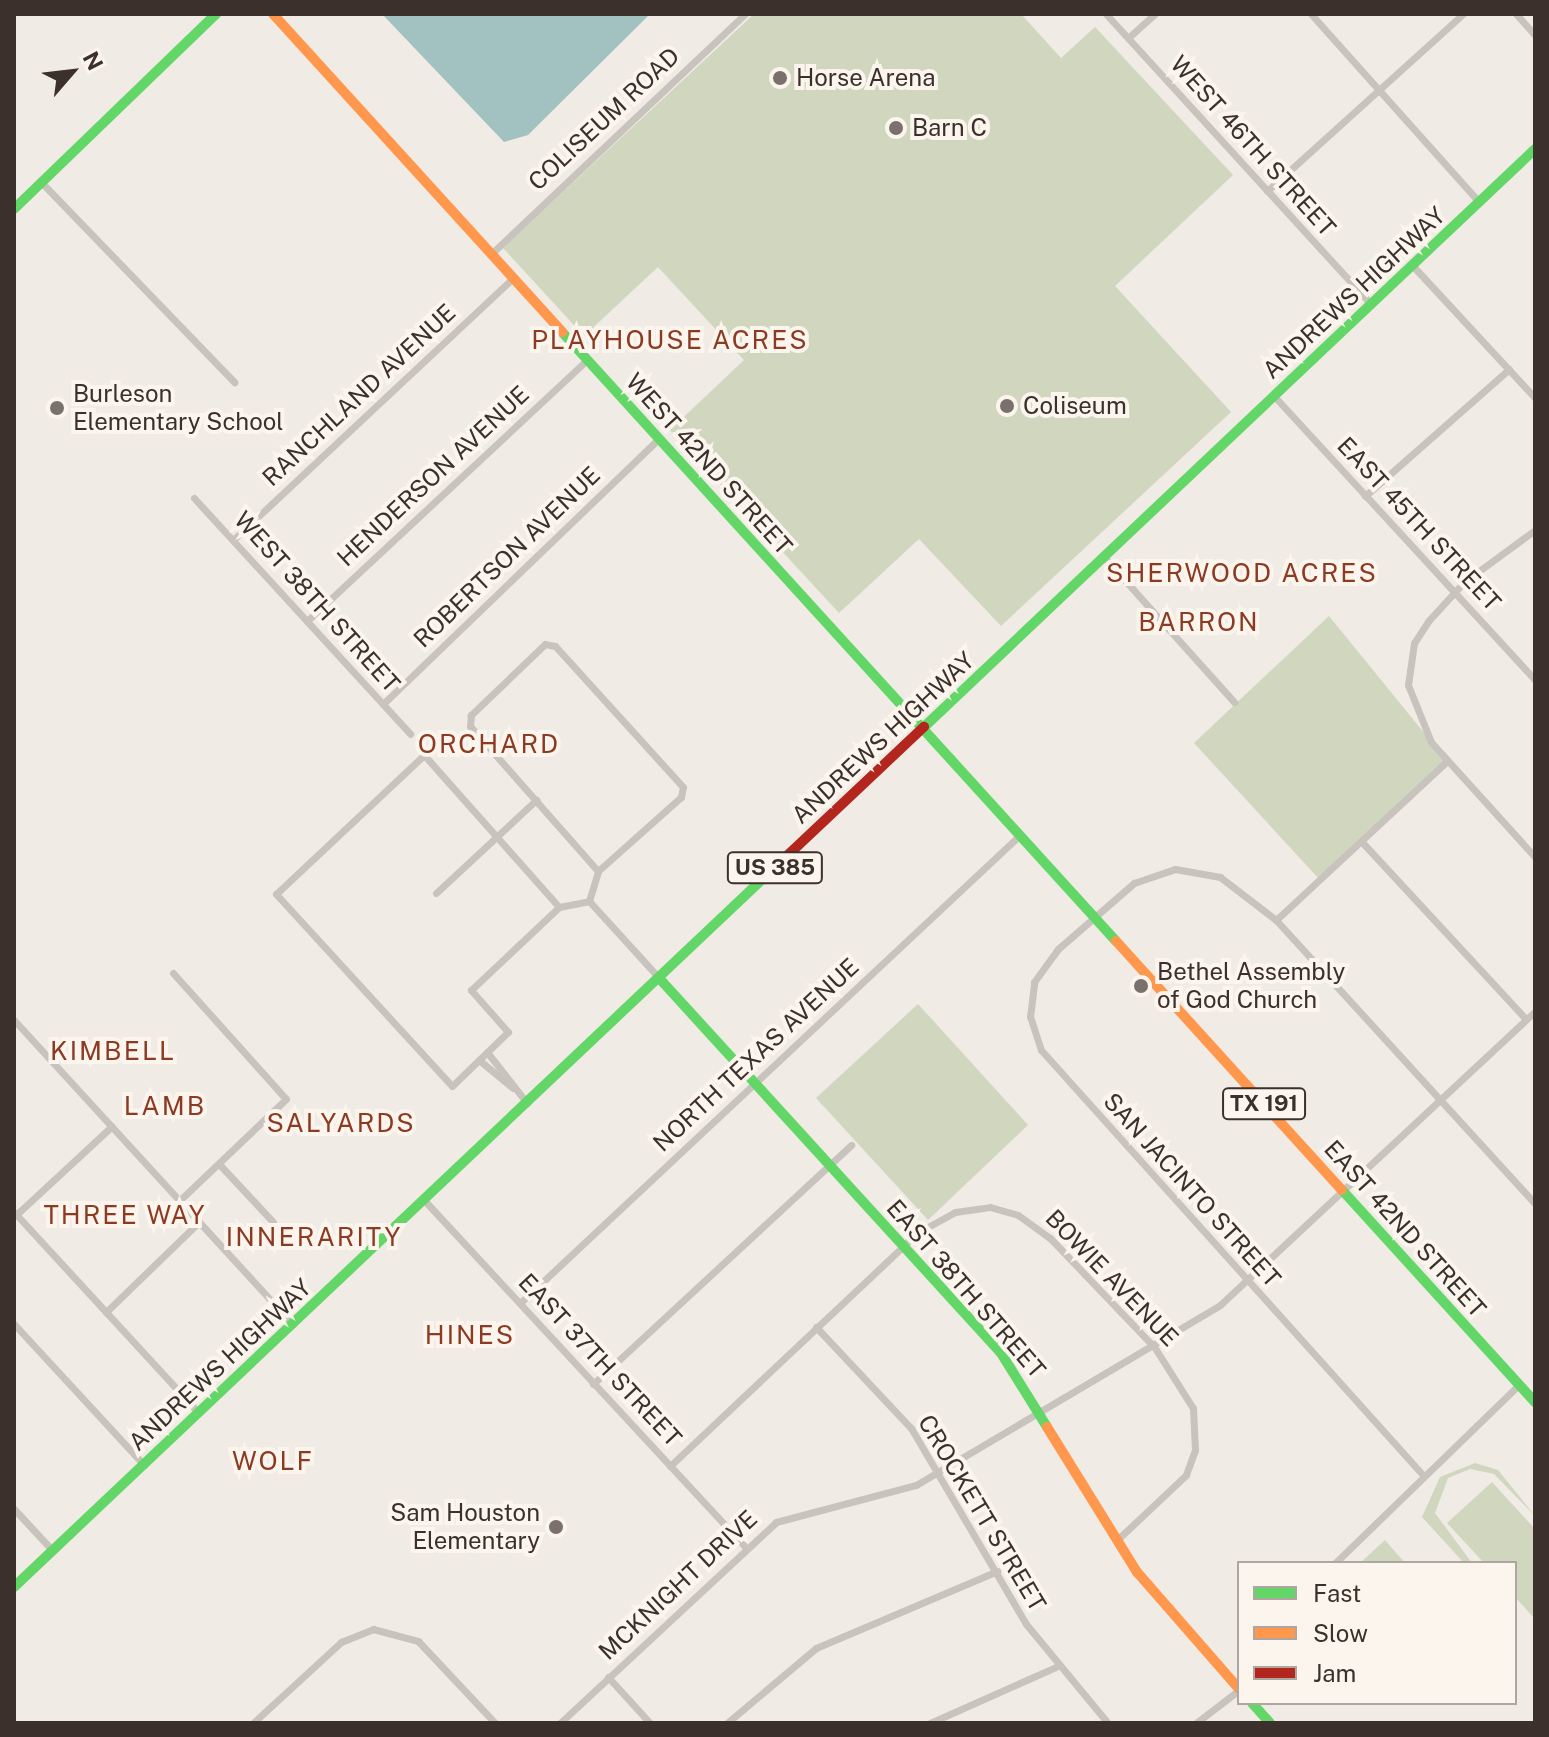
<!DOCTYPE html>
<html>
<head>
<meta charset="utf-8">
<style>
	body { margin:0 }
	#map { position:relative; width:1549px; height:1737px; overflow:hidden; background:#f0ebe5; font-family:"Public Sans",sans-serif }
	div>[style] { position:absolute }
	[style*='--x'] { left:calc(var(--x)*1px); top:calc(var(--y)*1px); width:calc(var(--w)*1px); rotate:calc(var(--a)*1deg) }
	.green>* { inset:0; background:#d1d6bf }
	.water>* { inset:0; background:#a1c2c1 }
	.street>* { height:7px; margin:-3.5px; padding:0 3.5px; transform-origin:3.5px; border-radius:3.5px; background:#c9c3be }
	.fast>* { height:10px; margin:-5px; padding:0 5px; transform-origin:5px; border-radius:5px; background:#63d668 }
	.slow>* { height:10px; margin:-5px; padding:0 5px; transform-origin:5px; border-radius:5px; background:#ff974d }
	.jam>* { height:10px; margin:-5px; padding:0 5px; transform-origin:5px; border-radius:5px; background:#b3261e }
	.dots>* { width:22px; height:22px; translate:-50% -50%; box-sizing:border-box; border:4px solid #fbf5ee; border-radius:50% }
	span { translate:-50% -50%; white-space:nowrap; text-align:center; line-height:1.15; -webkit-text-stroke:8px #fbf5ee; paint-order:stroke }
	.shield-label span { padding:2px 6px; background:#fbf5ee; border:2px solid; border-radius:6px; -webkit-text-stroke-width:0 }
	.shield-label { font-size:22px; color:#3b302b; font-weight:700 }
	.poi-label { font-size:24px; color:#3b302b }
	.left { translate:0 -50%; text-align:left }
	.right { translate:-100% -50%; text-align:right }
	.street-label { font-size:24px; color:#3b302b }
	.neighbourhood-label { font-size:26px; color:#8c3b22; letter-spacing:2px }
	.frame { position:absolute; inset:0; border:16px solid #3b302b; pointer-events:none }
	.legend { position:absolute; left:1237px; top:1561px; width:280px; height:144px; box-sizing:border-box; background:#fbf5ee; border:2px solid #aea6a0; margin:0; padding:10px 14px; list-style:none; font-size:24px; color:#3b302b }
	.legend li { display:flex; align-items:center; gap:16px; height:40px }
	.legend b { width:40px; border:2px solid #aea6a0 }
	.north { position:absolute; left:32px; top:32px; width:80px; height:80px; -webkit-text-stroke:6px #fbf5ee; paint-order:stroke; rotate:62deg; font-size:22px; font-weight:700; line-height:32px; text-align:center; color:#3b302b }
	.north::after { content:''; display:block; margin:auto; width:28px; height:36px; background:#3b302b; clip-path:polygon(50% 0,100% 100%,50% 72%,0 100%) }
</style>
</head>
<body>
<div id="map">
	<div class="green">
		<i style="clip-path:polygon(754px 14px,1021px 14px,1061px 58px,1095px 27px,1233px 175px,1115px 286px,1231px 412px,1001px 626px,919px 539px,839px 613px,670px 430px,744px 360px,658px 267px,584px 336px,503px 248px)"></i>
		<i style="clip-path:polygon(1329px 616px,1447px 761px,1320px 880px,1194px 743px)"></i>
		<i style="clip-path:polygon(918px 1004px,1028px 1125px,928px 1220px,816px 1098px)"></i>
		<i style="clip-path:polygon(1475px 1463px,1498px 1470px,1535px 1516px,1494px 1474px,1470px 1469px,1448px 1478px,1435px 1513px,1472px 1563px,1464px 1563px,1422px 1517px,1440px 1477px)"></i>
		<i style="clip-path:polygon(1492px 1482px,1535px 1529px,1535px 1619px,1515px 1597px,1515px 1563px,1484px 1563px,1447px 1523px)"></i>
		<i style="clip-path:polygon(1385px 1540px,1405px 1563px,1360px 1563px)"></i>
	</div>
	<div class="water">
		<i style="clip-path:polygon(382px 14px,650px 14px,528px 135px,504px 142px)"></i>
	</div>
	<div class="street">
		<i style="--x:1106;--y:14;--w:393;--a:47.6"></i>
		<i style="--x:1311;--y:14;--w:252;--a:48.2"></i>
		<i style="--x:1516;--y:14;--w:28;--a:48"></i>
		<i style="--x:1128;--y:38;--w:36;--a:-42"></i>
		<i style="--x:42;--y:183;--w:277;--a:46"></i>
		<i style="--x:1267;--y:191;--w:264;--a:-42.1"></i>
		<i style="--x:491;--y:254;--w:349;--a:-43.4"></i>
		<i style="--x:1412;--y:265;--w:181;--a:47.2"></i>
		<i style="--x:1274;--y:396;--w:386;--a:47.4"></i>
		<i style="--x:1365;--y:496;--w:192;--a:-41.4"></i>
		<i style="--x:194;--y:498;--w:320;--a:47.5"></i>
		<i style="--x:1535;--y:530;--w:88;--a:143.8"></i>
		<i style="--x:1464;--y:582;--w:52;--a:132.6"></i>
		<i style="--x:1429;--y:620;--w:27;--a:123"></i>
		<i style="--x:1414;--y:643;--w:42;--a:98.1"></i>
		<i style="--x:1408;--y:685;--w:61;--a:68"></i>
		<i style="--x:1431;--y:742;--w:155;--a:47.9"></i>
		<i style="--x:233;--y:540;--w:383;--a:-43.1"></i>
		<i style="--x:1104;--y:557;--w:195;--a:48.1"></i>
		<i style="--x:307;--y:621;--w:383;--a:-43"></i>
		<i style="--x:383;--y:704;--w:382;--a:-43.9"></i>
		<i style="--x:1361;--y:841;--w:243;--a:47.2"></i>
		<i style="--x:436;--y:893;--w:137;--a:-42.9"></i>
		<i style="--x:589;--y:901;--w:31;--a:-73"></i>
		<i style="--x:598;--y:871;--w:111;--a:-41.7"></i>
		<i style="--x:681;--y:797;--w:10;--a:-79"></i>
		<i style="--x:683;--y:787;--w:190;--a:-132.2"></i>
		<i style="--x:555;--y:646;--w:10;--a:-169"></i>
		<i style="--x:545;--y:644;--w:103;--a:136.2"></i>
		<i style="--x:471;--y:715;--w:11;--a:95"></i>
		<i style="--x:470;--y:726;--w:193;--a:48.6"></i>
		<i style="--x:589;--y:901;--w:104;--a:47.7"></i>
		<i style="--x:559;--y:907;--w:203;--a:-131.6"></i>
		<i style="--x:424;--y:755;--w:203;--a:136.8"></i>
		<i style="--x:276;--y:894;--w:260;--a:47.5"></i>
		<i style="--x:452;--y:1086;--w:78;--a:-44"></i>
		<i style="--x:508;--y:1032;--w:56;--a:-131.4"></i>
		<i style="--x:471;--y:990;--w:121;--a:-43.3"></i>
		<i style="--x:559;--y:907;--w:31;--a:-11"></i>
		<i style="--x:1276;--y:920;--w:233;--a:-42.9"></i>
		<i style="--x:173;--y:973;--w:169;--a:48.1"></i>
		<i style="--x:286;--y:1099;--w:146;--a:136.4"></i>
		<i style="--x:14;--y:1020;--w:413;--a:47.5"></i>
		<i style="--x:487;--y:1052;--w:65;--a:51.9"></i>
		<i style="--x:479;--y:1060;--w:44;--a:39.5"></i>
		<i style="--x:219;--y:1164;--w:79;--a:47"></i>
		<i style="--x:424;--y:1200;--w:474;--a:47.2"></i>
		<i style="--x:14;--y:1212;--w:273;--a:47.4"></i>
		<i style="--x:17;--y:1214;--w:129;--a:-42.8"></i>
		<i style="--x:520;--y:1303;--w:685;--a:-43.11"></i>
		<i style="--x:106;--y:1312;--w:129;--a:-44.1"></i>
		<i style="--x:14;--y:1324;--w:192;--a:47.3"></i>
		<i style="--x:816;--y:1327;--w:139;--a:46.8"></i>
		<i style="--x:911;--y:1428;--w:227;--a:59.6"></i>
		<i style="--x:1026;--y:1624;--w:129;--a:50.4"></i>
		<i style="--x:593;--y:1384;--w:352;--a:-42.8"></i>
		<i style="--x:670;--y:1466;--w:340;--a:-43.3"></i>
		<i style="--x:917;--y:1233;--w:43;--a:-28.9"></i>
		<i style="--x:955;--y:1212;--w:35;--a:-8"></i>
		<i style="--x:990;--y:1207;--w:29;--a:16"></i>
		<i style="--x:1018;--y:1215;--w:39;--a:36"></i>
		<i style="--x:1050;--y:1238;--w:152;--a:46.3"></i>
		<i style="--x:1155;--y:1348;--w:71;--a:57.7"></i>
		<i style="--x:1193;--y:1408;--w:42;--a:87.3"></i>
		<i style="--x:1195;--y:1450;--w:27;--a:110"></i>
		<i style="--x:1186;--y:1475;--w:96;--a:136.7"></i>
		<i style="--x:1422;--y:1474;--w:570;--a:-131.94"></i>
		<i style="--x:1041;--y:1050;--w:35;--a:-108"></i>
		<i style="--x:1030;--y:1017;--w:35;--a:-83"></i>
		<i style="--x:1034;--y:982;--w:41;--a:-54"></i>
		<i style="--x:1058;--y:949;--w:101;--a:-41"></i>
		<i style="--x:1134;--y:883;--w:43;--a:-18.9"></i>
		<i style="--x:1175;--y:869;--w:46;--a:10.1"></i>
		<i style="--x:1220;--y:877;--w:71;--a:37.5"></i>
		<i style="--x:1276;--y:920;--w:384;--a:47.6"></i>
		<i style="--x:14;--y:1509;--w:57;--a:47.1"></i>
		<i style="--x:1335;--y:1563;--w:256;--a:-44.1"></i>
		<i style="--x:608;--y:1677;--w:62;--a:47.6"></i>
		<i style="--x:253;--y:1723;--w:120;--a:-42.6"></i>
		<i style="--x:341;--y:1642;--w:35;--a:-22"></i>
		<i style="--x:373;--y:1629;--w:47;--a:14.9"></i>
		<i style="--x:418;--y:1641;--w:112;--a:46.8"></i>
		<i style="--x:560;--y:1723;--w:295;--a:-42.9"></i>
		<i style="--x:776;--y:1522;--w:145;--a:-14.8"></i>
		<i style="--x:916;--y:1485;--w:353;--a:-30.6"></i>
		<i style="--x:1220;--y:1305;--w:431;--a:-43"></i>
		<i style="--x:727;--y:1723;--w:116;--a:-40.1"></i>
		<i style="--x:816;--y:1648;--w:197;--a:-23"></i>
		<i style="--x:930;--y:1723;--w:138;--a:-24"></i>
		<i style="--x:1196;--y:1723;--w:54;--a:-37.5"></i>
	</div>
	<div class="fast">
		<i style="--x:14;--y:209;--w:281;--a:-44"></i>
		<i style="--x:562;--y:332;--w:823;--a:47.71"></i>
		<i style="--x:924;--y:727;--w:841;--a:-43.41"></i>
		<i style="--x:659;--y:978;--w:508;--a:47.64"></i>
		<i style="--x:1001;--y:1353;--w:87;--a:58.1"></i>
		<i style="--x:1342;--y:1190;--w:287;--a:47.7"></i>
		<i style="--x:14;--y:1587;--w:1043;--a:-43.41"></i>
		<i style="--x:1252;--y:1703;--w:27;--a:48"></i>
	</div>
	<div class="slow">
		<i style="--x:273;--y:14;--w:430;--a:47.7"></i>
		<i style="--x:1116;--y:941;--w:336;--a:47.8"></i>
		<i style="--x:1047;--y:1427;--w:171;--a:58.2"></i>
		<i style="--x:1137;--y:1572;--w:155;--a:48.9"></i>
	</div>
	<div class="jam">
		<i style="--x:772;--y:870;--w:209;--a:-43.3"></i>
	</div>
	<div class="dots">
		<i style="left:780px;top:78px;background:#7a716c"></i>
		<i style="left:896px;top:128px;background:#7a716c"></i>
		<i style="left:1007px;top:406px;background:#7a716c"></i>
		<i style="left:57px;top:408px;background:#7a716c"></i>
		<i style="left:1141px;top:986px;background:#7a716c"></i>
		<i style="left:556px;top:1527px;background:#7a716c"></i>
	</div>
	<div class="shield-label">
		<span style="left:775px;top:868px">US 385</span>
		<span style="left:1264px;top:1104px">TX 191</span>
	</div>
	<div class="poi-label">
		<span class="left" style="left:796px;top:78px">Horse Arena</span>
		<span class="left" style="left:912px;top:128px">Barn C</span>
		<span class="left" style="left:73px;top:408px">Burleson<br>Elementary School</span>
		<span class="left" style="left:1023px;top:406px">Coliseum</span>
		<span class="left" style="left:1157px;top:986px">Bethel Assembly<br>of God Church</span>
		<span class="right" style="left:540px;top:1527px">Sam Houston<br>Elementary</span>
	</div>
	<div class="street-label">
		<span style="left:604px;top:119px;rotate:-43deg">COLISEUM ROAD</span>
		<span style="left:1253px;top:146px;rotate:48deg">WEST 46TH STREET</span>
		<span style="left:1354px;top:293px;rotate:-43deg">ANDREWS HIGHWAY</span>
		<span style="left:359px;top:395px;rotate:-43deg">RANCHLAND AVENUE</span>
		<span style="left:709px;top:464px;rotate:48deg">WEST 42ND STREET</span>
		<span style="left:433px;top:476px;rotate:-43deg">HENDERSON AVENUE</span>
		<span style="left:1419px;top:524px;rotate:47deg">EAST 45TH STREET</span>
		<span style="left:507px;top:557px;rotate:-44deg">ROBERTSON AVENUE</span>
		<span style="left:317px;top:602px;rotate:48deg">WEST 38TH STREET</span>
		<span style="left:883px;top:738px;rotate:-43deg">ANDREWS HIGHWAY</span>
		<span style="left:756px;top:1055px;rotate:-43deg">NORTH TEXAS AVENUE</span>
		<span style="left:1192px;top:1190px;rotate:48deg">SAN JACINTO STREET</span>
		<span style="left:1405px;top:1229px;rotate:48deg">EAST 42ND STREET</span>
		<span style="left:1112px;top:1278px;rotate:46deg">BOWIE AVENUE</span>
		<span style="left:966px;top:1289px;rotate:49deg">EAST 38TH STREET</span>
		<span style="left:600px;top:1360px;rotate:47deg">EAST 37TH STREET</span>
		<span style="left:220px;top:1365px;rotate:-43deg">ANDREWS HIGHWAY</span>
		<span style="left:982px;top:1513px;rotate:59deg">CROCKETT STREET</span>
		<span style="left:678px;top:1585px;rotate:-43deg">MCKNIGHT DRIVE</span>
	</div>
	<div class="neighbourhood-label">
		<span style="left:670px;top:340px">PLAYHOUSE ACRES</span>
		<span style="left:1242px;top:573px">SHERWOOD ACRES</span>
		<span style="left:1199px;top:622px">BARRON</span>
		<span style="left:489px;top:744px">ORCHARD</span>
		<span style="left:113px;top:1051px">KIMBELL</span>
		<span style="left:165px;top:1106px">LAMB</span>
		<span style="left:341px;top:1123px">SALYARDS</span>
		<span style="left:125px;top:1215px">THREE WAY</span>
		<span style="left:314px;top:1237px">INNERARITY</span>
		<span style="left:470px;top:1335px">HINES</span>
		<span style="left:273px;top:1461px">WOLF</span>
	</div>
	<div class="frame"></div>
	<ul class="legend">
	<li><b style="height:10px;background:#63d668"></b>Fast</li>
	<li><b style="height:10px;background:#ff974d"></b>Slow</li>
	<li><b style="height:10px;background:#b3261e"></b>Jam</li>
	</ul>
	<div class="north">N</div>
</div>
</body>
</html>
